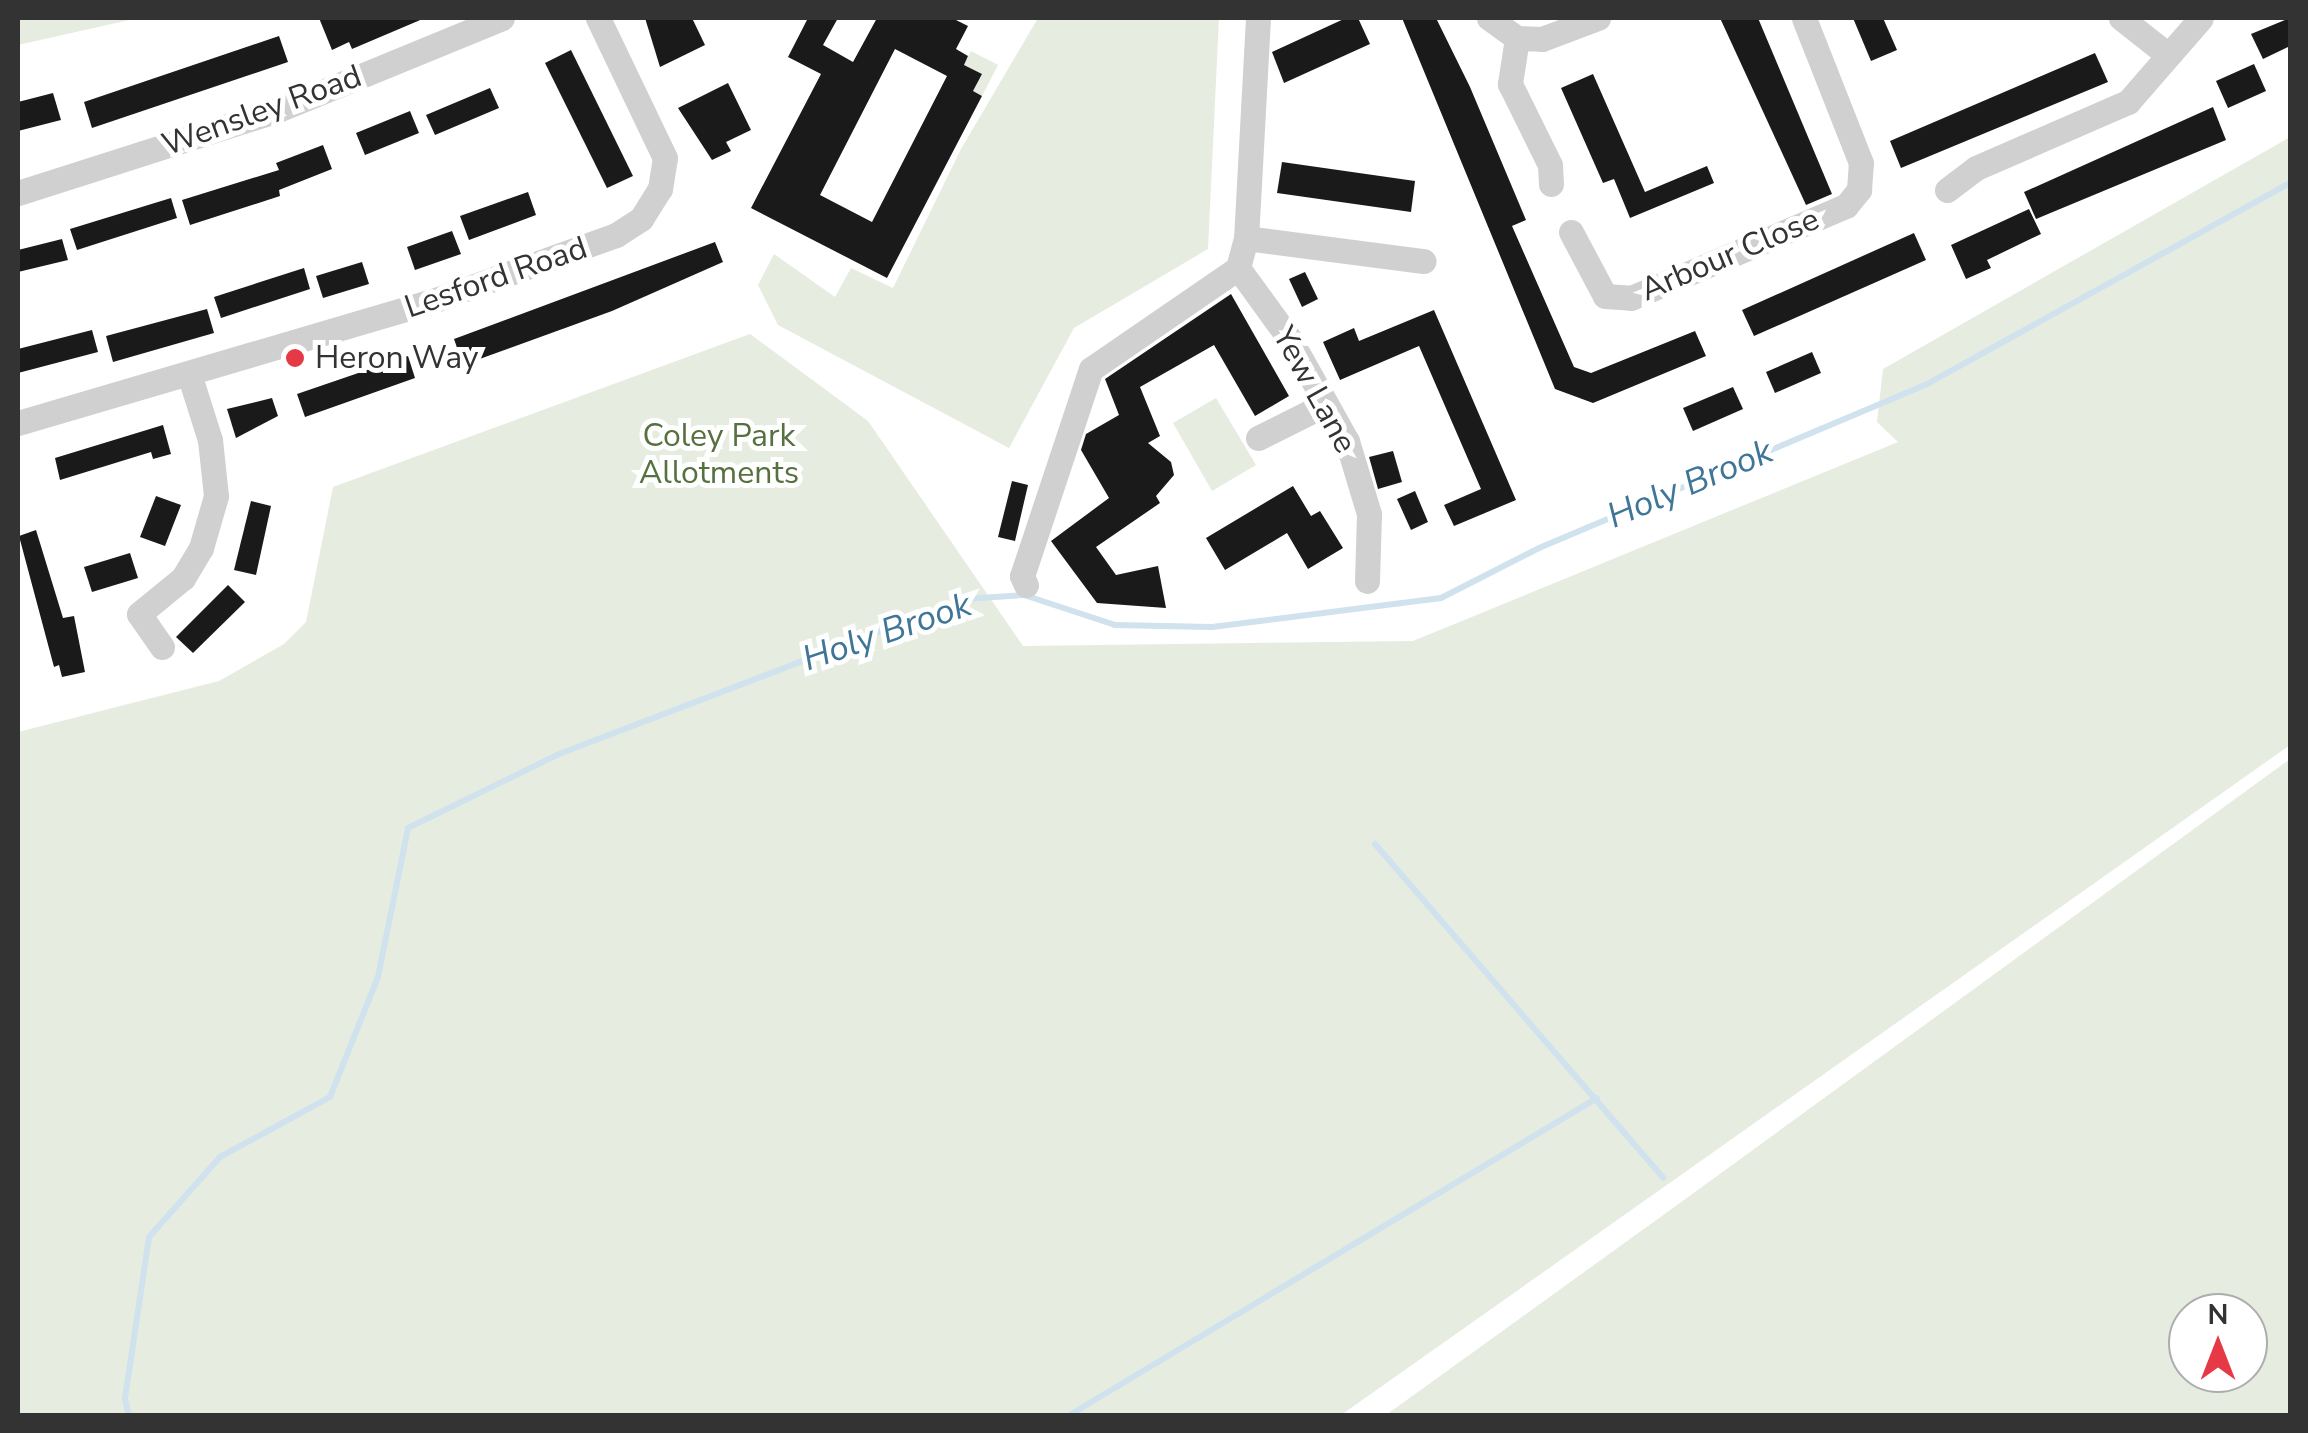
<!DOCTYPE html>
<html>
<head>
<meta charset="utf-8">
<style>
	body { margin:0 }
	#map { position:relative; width:2308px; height:1433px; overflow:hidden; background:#fff; font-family:"Nunito Sans",sans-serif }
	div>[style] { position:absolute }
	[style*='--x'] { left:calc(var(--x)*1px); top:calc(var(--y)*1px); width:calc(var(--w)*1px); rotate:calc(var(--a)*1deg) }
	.green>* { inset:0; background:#e6ecdf }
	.stream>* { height:6px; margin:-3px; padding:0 3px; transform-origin:3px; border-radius:3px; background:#cfe2ee }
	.building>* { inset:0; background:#1a1a1a }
	.street>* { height:25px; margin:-12.5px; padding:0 12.5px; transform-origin:12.5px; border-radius:12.5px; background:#d0d0d0 }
	.dots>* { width:28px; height:28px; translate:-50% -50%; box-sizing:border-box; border:5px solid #fff; border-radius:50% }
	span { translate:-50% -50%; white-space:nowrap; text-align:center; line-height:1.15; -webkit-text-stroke:10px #fff; paint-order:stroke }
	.street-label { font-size:32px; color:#333 }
	.poi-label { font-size:32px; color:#333 }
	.left { translate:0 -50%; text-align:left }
	.park-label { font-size:32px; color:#56703f }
	.water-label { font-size:35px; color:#3f7597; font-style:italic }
	.frame { position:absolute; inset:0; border:20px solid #333; pointer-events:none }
	.north { position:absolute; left:2168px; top:1293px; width:100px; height:100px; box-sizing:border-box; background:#fff; border:2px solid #adadad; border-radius:50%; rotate:0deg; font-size:28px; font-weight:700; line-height:40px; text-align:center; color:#333 }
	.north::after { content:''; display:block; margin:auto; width:35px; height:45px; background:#e63946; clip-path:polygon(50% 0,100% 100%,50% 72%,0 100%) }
</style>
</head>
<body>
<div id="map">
	<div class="green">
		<i style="clip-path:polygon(18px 18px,138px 18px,18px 45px)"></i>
		<i style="clip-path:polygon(1038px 18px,1219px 18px,1208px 249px,1074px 328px,1009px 448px,778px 325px,758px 285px,774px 254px,835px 297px,851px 268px,893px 288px,961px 149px)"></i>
		<i style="clip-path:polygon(971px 51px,998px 65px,982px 96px,973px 91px,982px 74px,964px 65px)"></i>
		<i style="clip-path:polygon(2290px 137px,2290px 745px,1341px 1415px,18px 1415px,18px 732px,219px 681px,284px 644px,306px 622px,333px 487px,750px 334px,868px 421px,1023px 646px,1413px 641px,1898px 442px,1877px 422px,1883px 369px)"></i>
		<i style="clip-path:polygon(1216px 398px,1256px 465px,1212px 491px,1173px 423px)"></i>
		<i style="clip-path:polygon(evenodd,2290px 759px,2290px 1415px,1386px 1415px,1684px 1200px,2290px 759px,2188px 1313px,2248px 1313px,2248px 1373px,2188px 1373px,2188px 1313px)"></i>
	</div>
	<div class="stream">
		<i style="--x:1375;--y:844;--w:441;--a:49.2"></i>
		<i style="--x:129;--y:1416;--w:18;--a:-103"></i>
		<i style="--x:125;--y:1398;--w:163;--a:-81.5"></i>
		<i style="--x:149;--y:1237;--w:107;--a:-48.4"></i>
		<i style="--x:220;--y:1157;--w:125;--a:-28.6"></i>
		<i style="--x:330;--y:1097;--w:129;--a:-68.2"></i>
		<i style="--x:378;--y:977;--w:152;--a:-78.6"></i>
		<i style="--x:408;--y:828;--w:168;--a:-26.1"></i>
		<i style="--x:559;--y:754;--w:434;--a:-20.9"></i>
		<i style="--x:964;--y:599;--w:60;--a:-3.8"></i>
		<i style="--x:1024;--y:595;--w:96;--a:18.2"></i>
		<i style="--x:1115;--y:625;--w:97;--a:1.2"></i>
		<i style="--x:1212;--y:627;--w:231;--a:-7.2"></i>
		<i style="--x:1441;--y:598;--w:110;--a:-27"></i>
		<i style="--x:1539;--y:548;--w:423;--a:-22.9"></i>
		<i style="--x:1929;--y:383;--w:413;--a:-29"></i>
		<i style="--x:1068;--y:1416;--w:617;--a:-31.01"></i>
	</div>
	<div class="building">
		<i style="clip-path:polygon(319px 18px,425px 18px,352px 49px,349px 42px,332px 50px)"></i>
		<i style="clip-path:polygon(645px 18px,692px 18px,705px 45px,660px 67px)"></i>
		<i style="clip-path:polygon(evenodd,808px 18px,838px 18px,823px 45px,853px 62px,877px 18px,952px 18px,968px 26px,956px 49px,968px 56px,964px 65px,982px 74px,973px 91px,982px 96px,887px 278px,751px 208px,821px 74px,788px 57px,808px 18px,895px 49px,947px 76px,872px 222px,820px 195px,895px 49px)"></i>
		<i style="clip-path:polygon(1346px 18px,1358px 18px,1370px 44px,1284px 83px,1272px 52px)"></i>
		<i style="clip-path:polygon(1402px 18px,1436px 18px,1470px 87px,1526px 220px,1512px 226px,1574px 367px,1591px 373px,1695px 331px,1706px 356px,1593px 403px,1555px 389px)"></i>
		<i style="clip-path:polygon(1720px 18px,1758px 18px,1832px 194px,1806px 205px)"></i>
		<i style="clip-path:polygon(1853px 18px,1883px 18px,1897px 50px,1871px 61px)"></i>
		<i style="clip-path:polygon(2290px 18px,2290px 46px,2263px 59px,2251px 34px)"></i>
		<i style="clip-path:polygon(279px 36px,288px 62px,92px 128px,84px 102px)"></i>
		<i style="clip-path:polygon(571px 50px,633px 176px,607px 188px,545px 63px)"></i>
		<i style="clip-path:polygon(2095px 53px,2108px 82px,1901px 168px,1890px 141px)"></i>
		<i style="clip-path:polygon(2254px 64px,2266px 91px,2228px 108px,2216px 81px)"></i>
		<i style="clip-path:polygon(1593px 74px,1645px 192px,1707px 166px,1714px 183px,1630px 218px,1614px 179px,1603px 183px,1561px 88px)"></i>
		<i style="clip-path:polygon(728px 83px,751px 130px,726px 142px,731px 151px,712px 160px,678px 108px)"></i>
		<i style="clip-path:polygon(490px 88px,499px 108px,435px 135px,426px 115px)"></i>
		<i style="clip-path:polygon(53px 93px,61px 120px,18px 131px,18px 102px)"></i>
		<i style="clip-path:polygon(2213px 107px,2226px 140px,2036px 219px,2024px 192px)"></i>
		<i style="clip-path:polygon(410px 111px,419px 133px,365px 155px,356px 133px)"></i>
		<i style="clip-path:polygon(323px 145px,332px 169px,279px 190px,280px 196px,190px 225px,182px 200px,279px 170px,276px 163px)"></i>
		<i style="clip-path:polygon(1282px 162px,1415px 181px,1411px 212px,1277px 193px)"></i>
		<i style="clip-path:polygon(528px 192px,536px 215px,469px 240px,460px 216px)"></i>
		<i style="clip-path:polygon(171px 198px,177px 218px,77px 250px,70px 229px)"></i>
		<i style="clip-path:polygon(2029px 209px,2041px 234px,1987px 260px,1991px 268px,1966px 279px,1951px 245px)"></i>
		<i style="clip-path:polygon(452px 231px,461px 254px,415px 270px,407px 247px)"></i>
		<i style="clip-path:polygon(1914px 233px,1926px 260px,1754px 336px,1742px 310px)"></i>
		<i style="clip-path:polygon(62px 239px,68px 260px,18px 272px,18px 250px)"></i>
		<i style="clip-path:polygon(715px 242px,723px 262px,612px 311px,463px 365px,454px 339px)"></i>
		<i style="clip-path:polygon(362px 262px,369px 284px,323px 298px,316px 276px)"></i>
		<i style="clip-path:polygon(304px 268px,310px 289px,221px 318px,214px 297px)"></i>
		<i style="clip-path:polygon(1305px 272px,1318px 299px,1302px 307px,1289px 279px)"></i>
		<i style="clip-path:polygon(1231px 294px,1289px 396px,1255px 416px,1214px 345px,1140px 387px,1160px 436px,1148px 443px,1171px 462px,1174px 475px,1156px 496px,1160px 503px,1096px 547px,1116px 575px,1158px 566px,1166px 608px,1097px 603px,1051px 541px,1109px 498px,1081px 450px,1086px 434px,1119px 415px,1105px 379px)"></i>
		<i style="clip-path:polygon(207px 309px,214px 333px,113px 362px,106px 336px)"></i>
		<i style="clip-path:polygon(1434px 310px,1516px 500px,1454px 526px,1444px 505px,1481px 489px,1419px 346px,1340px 380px,1323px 342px,1354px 328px,1359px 341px)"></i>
		<i style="clip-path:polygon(92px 330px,98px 352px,18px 373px,18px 349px)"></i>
		<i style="clip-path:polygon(1812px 352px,1821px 373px,1775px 393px,1766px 372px)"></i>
		<i style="clip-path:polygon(408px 356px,415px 378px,305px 417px,297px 394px)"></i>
		<i style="clip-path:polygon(1733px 387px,1743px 409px,1693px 431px,1683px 408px)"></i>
		<i style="clip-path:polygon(272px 398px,278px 416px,236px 438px,227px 409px)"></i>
		<i style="clip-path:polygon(163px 425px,171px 454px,153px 459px,151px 452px,60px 480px,55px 458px)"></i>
		<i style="clip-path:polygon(1393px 451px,1402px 482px,1378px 489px,1369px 457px)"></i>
		<i style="clip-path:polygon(1012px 481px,1028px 485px,1015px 541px,998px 537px)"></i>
		<i style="clip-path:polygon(1293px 486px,1311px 516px,1320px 511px,1343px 548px,1308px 569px,1287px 533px,1225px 570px,1206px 538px)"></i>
		<i style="clip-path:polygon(1415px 491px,1428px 522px,1411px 530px,1397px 499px)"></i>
		<i style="clip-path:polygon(156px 496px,181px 505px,165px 546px,140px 537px)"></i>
		<i style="clip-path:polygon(251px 501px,271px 506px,256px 575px,234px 570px)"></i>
		<i style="clip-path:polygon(36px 530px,63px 618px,74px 616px,85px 672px,62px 677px,59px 665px,54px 667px,19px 536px)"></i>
		<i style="clip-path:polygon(130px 553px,138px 578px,92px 592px,84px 567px)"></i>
		<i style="clip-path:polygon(228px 585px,245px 602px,193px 653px,176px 637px)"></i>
	</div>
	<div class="street">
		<i style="--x:1258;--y:18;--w:220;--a:93.1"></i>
		<i style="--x:1246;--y:238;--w:179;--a:7.4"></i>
		<i style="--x:1489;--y:18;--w:34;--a:36"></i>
		<i style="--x:1517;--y:38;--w:25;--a:2"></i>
		<i style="--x:1542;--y:39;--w:60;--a:-20.6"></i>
		<i style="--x:2121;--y:18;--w:60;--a:38.2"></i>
		<i style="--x:1517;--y:38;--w:47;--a:98.7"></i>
		<i style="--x:1510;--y:84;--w:90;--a:63.7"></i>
		<i style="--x:1550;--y:165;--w:19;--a:87"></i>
		<i style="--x:1947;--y:190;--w:36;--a:-37"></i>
		<i style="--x:1976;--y:168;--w:166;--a:-23.5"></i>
		<i style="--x:2128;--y:102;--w:111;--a:-49"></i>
		<i style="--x:18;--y:193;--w:273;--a:-17.7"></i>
		<i style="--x:278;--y:110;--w:242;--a:-22.3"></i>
		<i style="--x:1571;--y:232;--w:72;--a:62"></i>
		<i style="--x:1605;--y:296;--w:26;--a:4"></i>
		<i style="--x:1631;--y:298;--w:234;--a:-23.2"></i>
		<i style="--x:1846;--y:206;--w:21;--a:-51"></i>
		<i style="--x:1859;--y:190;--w:27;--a:-86"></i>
		<i style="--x:1861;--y:163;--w:156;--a:-111.5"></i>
		<i style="--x:1238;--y:268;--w:90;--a:54"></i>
		<i style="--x:1291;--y:341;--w:115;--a:60.8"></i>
		<i style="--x:1347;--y:441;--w:76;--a:73.2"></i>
		<i style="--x:1369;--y:514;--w:67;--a:91.7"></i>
		<i style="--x:18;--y:423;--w:426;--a:-16.4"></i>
		<i style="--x:427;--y:303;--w:201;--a:-19.8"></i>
		<i style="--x:616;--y:235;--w:30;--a:-33"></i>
		<i style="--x:641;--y:219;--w:36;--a:-58"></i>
		<i style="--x:660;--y:189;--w:31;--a:-81"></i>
		<i style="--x:665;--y:158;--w:155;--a:-115.6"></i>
		<i style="--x:1258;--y:438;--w:76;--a:-26.6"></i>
		<i style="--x:1026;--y:585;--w:10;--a:-114"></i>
		<i style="--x:1022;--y:576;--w:218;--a:-71.6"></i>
		<i style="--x:1091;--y:369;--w:178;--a:-34.5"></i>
		<i style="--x:1238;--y:268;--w:31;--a:-75"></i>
		<i style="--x:162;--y:647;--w:40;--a:-124.9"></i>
		<i style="--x:139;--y:614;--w:57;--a:-39.3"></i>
		<i style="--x:183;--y:578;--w:35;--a:-59"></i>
		<i style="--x:201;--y:548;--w:54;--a:-73.9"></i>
		<i style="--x:216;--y:496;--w:56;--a:-96.1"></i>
		<i style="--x:210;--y:440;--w:66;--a:-107.6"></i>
	</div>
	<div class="dots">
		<i style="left:295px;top:358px;background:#e63946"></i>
	</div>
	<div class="street-label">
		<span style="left:262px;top:111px;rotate:-20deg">Wensley Road</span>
		<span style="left:1730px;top:255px;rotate:-23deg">Arbour Close</span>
		<span style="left:496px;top:278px;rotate:-19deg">Lesford Road</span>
		<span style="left:1314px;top:390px;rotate:61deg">Yew Lane</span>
	</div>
	<div class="poi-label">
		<span class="left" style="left:315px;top:358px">Heron Way</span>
	</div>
	<div class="park-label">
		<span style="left:719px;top:455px">Coley Park<br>Allotments</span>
	</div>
	<div class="water-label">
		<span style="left:1690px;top:484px;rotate:-23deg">Holy Brook</span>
		<span style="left:887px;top:632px;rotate:-19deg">Holy Brook</span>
	</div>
	<div class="frame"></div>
	<div class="north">N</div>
</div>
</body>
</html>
